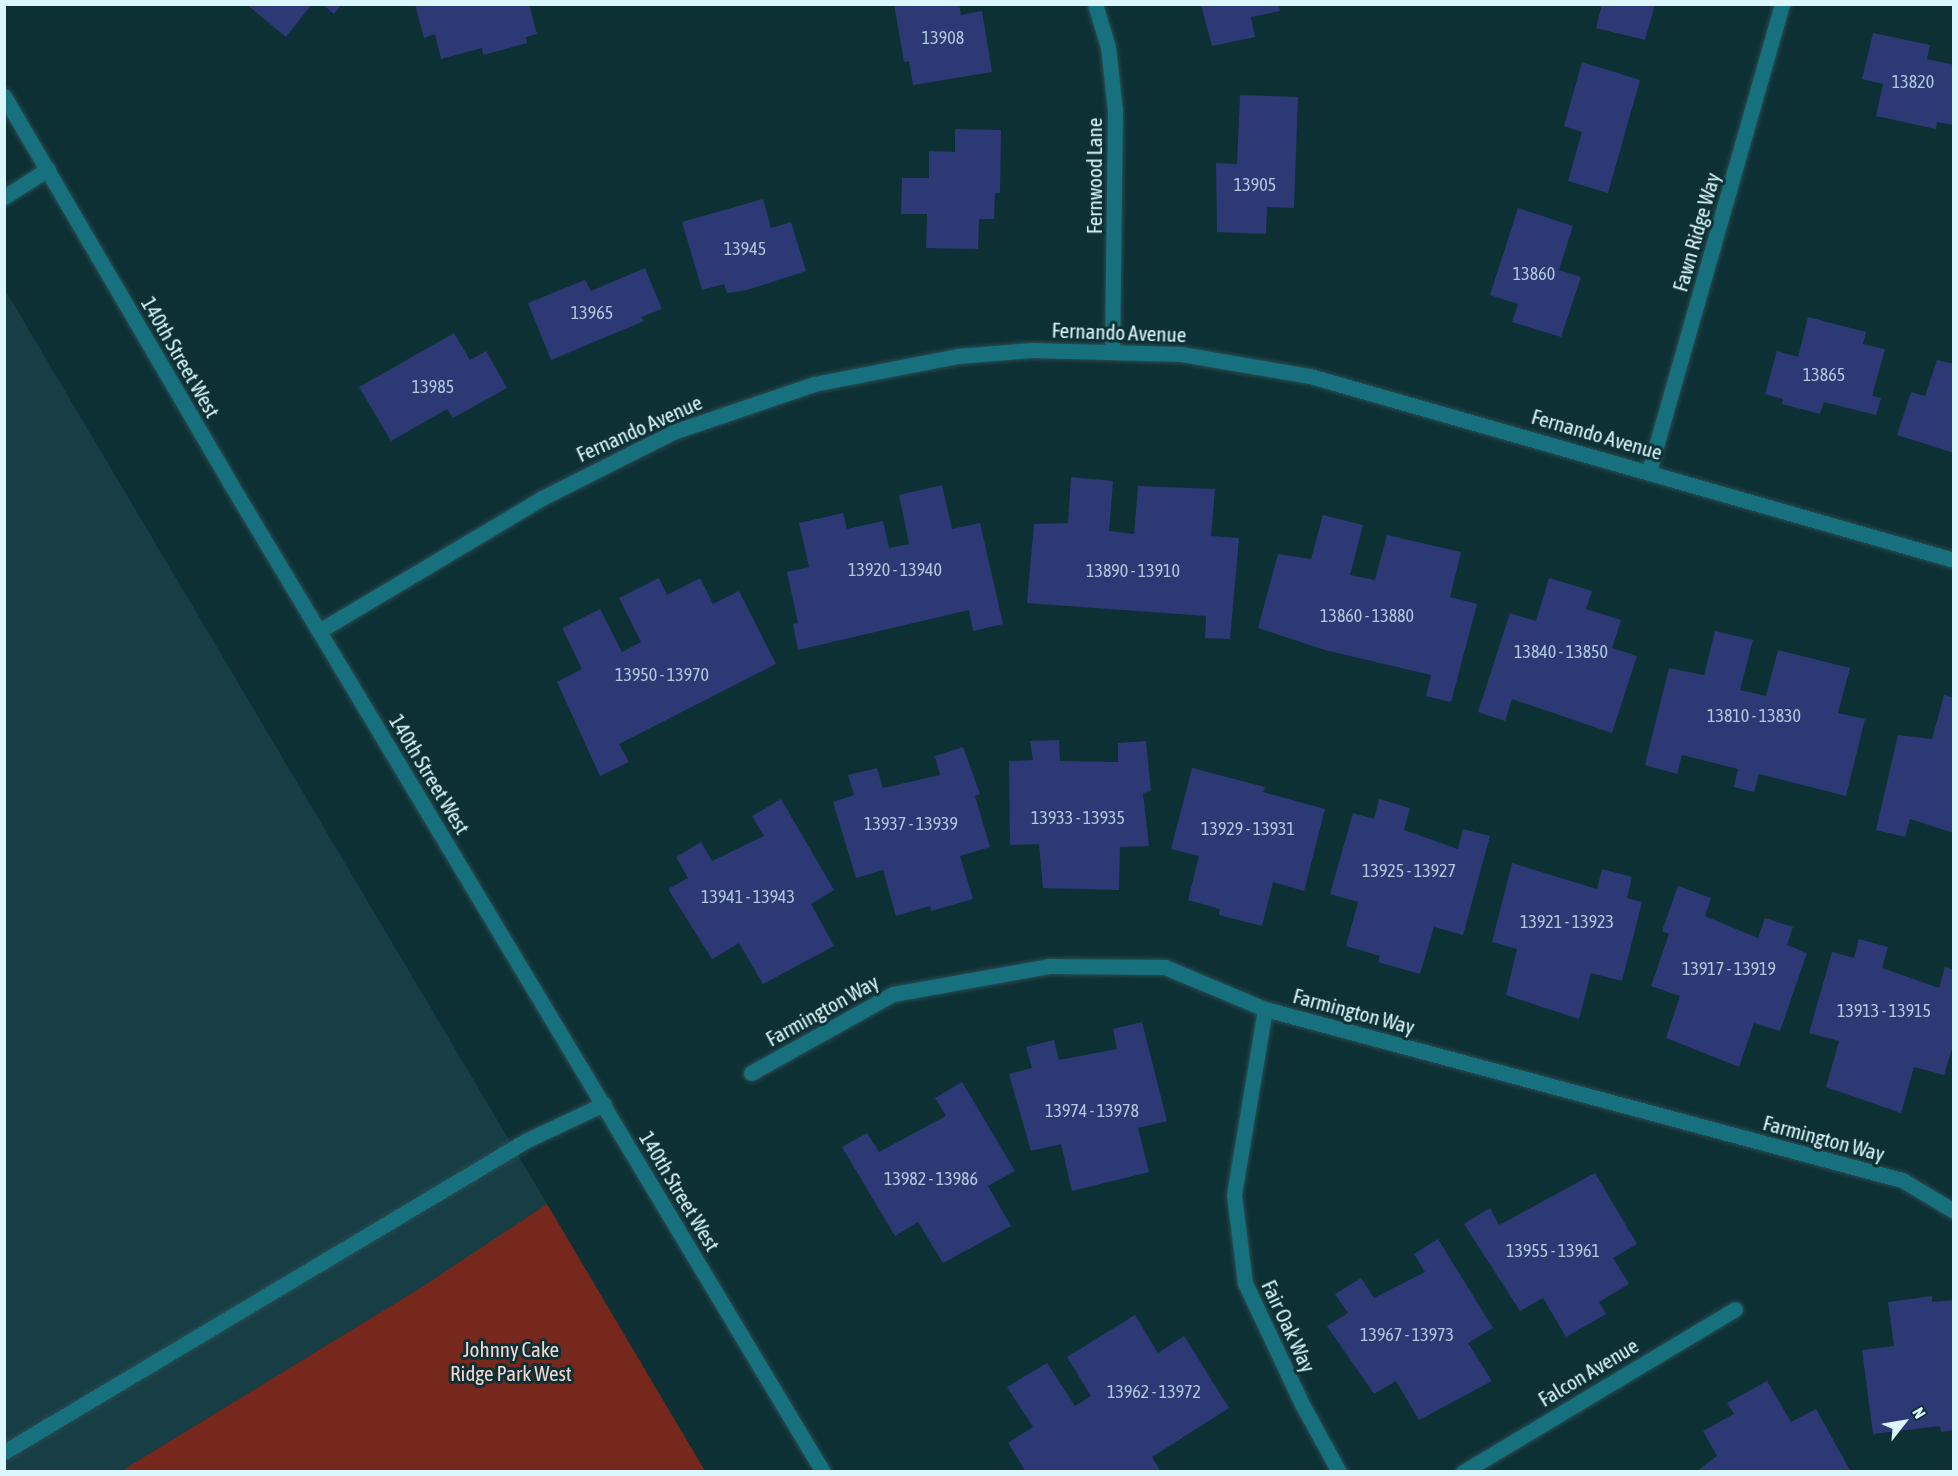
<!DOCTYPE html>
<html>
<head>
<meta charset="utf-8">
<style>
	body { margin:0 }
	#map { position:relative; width:1958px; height:1476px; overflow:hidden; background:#0d3035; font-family:"Asap Condensed",sans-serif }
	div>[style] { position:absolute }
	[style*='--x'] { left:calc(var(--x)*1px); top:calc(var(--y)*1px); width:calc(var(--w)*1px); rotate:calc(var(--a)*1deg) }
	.built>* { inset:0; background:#173e45 }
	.green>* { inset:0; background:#76281d }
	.building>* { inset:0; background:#2c3974 }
	.roads { filter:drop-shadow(0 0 2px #2a4c51) drop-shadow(0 0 2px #2a4c51) }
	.minor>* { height:15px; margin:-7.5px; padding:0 7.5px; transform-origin:7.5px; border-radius:7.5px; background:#16707e }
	span { translate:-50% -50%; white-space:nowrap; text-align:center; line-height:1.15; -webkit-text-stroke:6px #0d3035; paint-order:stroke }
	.number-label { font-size:18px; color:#afc8db }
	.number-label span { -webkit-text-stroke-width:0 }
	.street-label { font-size:21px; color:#dbf7fd }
	.park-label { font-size:21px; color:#f8d6d0 }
	.frame { position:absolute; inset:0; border:6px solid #dbf7fd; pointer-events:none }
	.north { position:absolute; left:1874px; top:1392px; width:60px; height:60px; -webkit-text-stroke:4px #0d3035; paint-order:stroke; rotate:59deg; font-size:16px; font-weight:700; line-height:24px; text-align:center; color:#dbf7fd }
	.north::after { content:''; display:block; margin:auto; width:21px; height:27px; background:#dbf7fd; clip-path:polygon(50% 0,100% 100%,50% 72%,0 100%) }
</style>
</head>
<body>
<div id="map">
	<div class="built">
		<i style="clip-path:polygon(4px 288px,547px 1204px,425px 1285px,121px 1471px,5px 1471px)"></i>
	</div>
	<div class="green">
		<i style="clip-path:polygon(547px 1204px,705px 1471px,121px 1471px,425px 1285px)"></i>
	</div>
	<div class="building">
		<i style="clip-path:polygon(246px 4px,312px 4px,286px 37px)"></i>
		<i style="clip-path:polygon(322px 4px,342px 4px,334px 14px)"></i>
		<i style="clip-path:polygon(415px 4px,529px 4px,537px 34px,526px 37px,527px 43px,483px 55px,482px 48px,441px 59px,435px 34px,424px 38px)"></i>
		<i style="clip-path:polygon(894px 4px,959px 4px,961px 15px,982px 11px,992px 72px,913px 85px,909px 61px,904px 62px)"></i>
		<i style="clip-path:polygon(1602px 4px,1655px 4px,1645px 40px,1596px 28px)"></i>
		<i style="clip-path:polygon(1201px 5px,1279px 5px,1280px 11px,1251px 17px,1255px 37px,1212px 46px)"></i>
		<i style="clip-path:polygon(1873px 33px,1930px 45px,1927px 59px,1954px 65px,1954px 125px,1937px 122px,1936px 129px,1876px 116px,1883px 84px,1862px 79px)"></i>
		<i style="clip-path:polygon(1582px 62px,1640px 80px,1608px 193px,1568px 181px,1582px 132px,1564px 126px)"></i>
		<i style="clip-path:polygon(1240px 95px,1298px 97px,1294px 208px,1267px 207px,1266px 234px,1217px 232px,1216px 163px,1237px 164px)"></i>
		<i style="clip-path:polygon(955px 129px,1001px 130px,1000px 193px,995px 193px,994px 219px,979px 219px,978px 249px,926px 248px,927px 214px,901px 214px,902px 178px,929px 178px,929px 151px,955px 152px)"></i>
		<i style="clip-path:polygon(763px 199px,771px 228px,791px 222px,806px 271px,747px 290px,727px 293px,724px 284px,702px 290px,682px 222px)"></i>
		<i style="clip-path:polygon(1518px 208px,1573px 226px,1559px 270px,1581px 277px,1561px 337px,1512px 322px,1518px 304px,1490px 295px)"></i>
		<i style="clip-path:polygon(645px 268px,662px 309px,641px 317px,644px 321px,551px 360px,528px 303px,585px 280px,591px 291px)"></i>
		<i style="clip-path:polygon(1808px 317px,1866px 332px,1863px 344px,1885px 349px,1872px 396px,1881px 398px,1876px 415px,1824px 402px,1820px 414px,1782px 404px,1783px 399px,1765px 394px,1777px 351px,1798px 357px)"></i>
		<i style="clip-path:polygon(454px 333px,470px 360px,486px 351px,507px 388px,453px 418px,447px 409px,391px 441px,359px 387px)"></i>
		<i style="clip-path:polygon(1937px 360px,1954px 364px,1954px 453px,1897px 435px,1911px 392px,1925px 396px)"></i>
		<i style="clip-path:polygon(1071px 477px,1113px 481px,1109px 531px,1134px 534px,1138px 486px,1215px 489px,1211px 536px,1239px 538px,1230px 639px,1205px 638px,1206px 616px,1027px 603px,1034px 524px,1068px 523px)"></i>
		<i style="clip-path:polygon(942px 485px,952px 529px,980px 523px,1003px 624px,973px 631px,969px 610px,798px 650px,793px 624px,798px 623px,787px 572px,809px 567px,799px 523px,843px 513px,847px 529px,883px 521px,889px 548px,909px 544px,899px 495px)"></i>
		<i style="clip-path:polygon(1323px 515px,1363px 525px,1350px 575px,1375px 580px,1387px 535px,1461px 552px,1450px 597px,1477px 604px,1451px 702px,1426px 696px,1431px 675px,1325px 650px,1258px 628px,1278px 554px,1311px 559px)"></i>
		<i style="clip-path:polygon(659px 578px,667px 595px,700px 578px,713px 604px,739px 591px,776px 664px,619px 744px,629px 762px,600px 776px,557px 682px,582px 669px,562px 628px,600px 609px,622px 652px,641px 642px,619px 598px)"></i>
		<i style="clip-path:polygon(1549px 578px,1592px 591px,1586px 609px,1621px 620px,1612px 648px,1637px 656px,1612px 733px,1512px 699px,1505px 721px,1478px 712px,1510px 613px,1536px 621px)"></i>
		<i style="clip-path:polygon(1715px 631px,1753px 640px,1740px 690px,1766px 696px,1778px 650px,1850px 668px,1838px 713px,1865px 719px,1846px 796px,1759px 774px,1754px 792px,1734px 787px,1738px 769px,1682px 755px,1677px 774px,1645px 765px,1669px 668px,1704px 675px)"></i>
		<i style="clip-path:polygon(1944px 695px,1954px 698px,1954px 833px,1910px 819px,1905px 837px,1876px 830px,1898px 735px,1932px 739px)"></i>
		<i style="clip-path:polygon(1059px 740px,1060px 761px,1118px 762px,1118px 743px,1146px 741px,1151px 791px,1143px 793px,1149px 846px,1120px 847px,1119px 890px,1043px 888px,1039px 844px,1010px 845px,1009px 761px,1033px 760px,1030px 741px)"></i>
		<i style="clip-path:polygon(963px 747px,980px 794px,975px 796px,990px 847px,960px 856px,973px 899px,931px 911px,930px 906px,896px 916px,883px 870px,856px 878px,833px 802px,854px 795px,848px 775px,877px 768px,883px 788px,940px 775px,935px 756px)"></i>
		<i style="clip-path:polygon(1192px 768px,1265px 787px,1263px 792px,1325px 809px,1304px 891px,1273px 882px,1262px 926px,1219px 915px,1220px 909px,1188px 900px,1199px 856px,1171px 849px)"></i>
		<i style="clip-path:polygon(781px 799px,834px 890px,811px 904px,834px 946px,763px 984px,739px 943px,712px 959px,668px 889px,688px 878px,676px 857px,701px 842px,712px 861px,764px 836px,752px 816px)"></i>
		<i style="clip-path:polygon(1379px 799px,1410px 808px,1404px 830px,1458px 849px,1463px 829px,1490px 836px,1463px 935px,1434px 927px,1420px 974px,1378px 962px,1380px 956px,1346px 946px,1358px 902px,1330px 894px,1353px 813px,1374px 819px)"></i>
		<i style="clip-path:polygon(1512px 863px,1597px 889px,1602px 869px,1632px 877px,1627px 898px,1642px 902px,1622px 981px,1591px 973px,1579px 1019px,1506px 995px,1517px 949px,1492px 942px)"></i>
		<i style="clip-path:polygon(1678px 886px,1711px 898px,1705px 916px,1758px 938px,1765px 918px,1793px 927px,1787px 945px,1807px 953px,1780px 1031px,1754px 1023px,1739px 1067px,1666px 1038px,1680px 996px,1651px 986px,1669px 934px,1662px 931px)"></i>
		<i style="clip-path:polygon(1859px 939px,1888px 947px,1882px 968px,1939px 988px,1945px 967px,1954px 970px,1954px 1042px,1944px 1075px,1914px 1067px,1901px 1113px,1826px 1087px,1839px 1041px,1809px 1033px,1832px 952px,1854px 958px)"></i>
		<i style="clip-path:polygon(1142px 1022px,1167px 1121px,1138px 1128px,1149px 1172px,1072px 1191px,1061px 1144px,1031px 1151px,1009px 1074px,1032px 1068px,1026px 1047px,1054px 1040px,1059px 1060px,1117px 1049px,1113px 1029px)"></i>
		<i style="clip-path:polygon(962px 1082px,1015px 1171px,988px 1186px,1011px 1226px,943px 1263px,918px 1222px,895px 1236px,842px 1147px,867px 1133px,879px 1152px,946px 1116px,935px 1098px)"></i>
		<i style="clip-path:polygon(1595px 1173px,1637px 1244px,1613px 1258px,1629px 1284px,1599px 1302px,1606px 1314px,1566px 1337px,1543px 1298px,1520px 1311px,1464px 1224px,1490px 1208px,1499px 1225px)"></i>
		<i style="clip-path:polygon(1438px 1239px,1493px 1328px,1468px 1343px,1492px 1381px,1419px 1420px,1396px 1381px,1374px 1394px,1327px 1326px,1348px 1313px,1335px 1294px,1361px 1278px,1374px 1298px,1425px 1272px,1414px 1254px)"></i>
		<i style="clip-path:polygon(1932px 1296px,1932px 1302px,1954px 1300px,1954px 1430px,1941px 1432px,1940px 1426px,1873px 1434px,1862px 1350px,1894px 1346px,1888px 1302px)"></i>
		<i style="clip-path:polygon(1135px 1315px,1158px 1353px,1184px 1336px,1229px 1408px,1152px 1457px,1161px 1472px,1026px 1472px,1008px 1443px,1033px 1427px,1007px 1387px,1047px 1363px,1075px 1406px,1091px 1396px,1067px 1357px)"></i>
		<i style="clip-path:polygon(1767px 1381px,1791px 1422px,1816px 1409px,1851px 1472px,1696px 1472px,1717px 1456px,1703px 1431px,1734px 1414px,1727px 1403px)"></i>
	</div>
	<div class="roads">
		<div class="minor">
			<i style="--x:1095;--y:4;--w:45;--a:73.2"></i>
			<i style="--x:1108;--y:47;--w:63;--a:83.7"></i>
			<i style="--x:1115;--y:110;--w:240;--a:90.7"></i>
			<i style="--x:4;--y:96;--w:448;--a:59.7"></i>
			<i style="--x:230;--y:483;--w:1153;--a:59.05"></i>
			<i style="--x:4;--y:197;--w:52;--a:-32.5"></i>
			<i style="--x:1649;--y:471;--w:486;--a:-74.1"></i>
			<i style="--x:319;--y:631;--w:260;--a:-30.8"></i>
			<i style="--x:542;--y:498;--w:147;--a:-26.7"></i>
			<i style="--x:673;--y:432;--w:149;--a:-18.8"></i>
			<i style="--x:814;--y:384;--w:147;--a:-11"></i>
			<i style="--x:958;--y:356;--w:74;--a:-4.6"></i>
			<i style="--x:1032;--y:350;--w:149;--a:1.5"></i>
			<i style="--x:1181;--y:354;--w:131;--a:9.7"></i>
			<i style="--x:1310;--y:376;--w:670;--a:15.95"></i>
			<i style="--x:1265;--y:1009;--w:189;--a:99.5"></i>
			<i style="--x:1234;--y:1195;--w:89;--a:82.9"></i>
			<i style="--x:1245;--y:1283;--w:134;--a:64.8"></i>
			<i style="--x:1302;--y:1404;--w:77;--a:61.4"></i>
			<i style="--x:751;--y:1073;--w:162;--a:-29.1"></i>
			<i style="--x:893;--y:994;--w:158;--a:-10.2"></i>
			<i style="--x:1049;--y:966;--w:116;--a:0.5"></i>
			<i style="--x:1165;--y:967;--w:108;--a:22.8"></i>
			<i style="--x:1265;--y:1009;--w:660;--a:15.03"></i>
			<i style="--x:1902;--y:1180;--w:61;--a:30.8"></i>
			<i style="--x:4;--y:1452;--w:609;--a:-30.82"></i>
			<i style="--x:527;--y:1140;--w:85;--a:-25.1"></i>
			<i style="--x:1463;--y:1472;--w:317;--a:-30.9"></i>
		</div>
	</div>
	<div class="number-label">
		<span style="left:943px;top:38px">13908</span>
		<span style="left:1913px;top:82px">13820</span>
		<span style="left:1255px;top:185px">13905</span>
		<span style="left:745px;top:249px">13945</span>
		<span style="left:1534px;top:274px">13860</span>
		<span style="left:592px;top:313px">13965</span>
		<span style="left:1824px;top:375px">13865</span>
		<span style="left:433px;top:387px">13985</span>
		<span style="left:895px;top:570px">13920 - 13940</span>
		<span style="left:1133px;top:571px">13890 - 13910</span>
		<span style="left:1367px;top:616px">13860 - 13880</span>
		<span style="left:1561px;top:652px">13840 - 13850</span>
		<span style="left:662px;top:675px">13950 - 13970</span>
		<span style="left:1754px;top:716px">13810 - 13830</span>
		<span style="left:1078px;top:818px">13933 - 13935</span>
		<span style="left:911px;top:824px">13937 - 13939</span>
		<span style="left:1248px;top:829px">13929 - 13931</span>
		<span style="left:1409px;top:871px">13925 - 13927</span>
		<span style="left:748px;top:897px">13941 - 13943</span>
		<span style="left:1567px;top:922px">13921 - 13923</span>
		<span style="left:1729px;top:969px">13917 - 13919</span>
		<span style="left:1884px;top:1011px">13913 - 13915</span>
		<span style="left:1092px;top:1111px">13974 - 13978</span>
		<span style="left:931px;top:1179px">13982 - 13986</span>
		<span style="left:1553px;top:1251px">13955 - 13961</span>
		<span style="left:1407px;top:1335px">13967 - 13973</span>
		<span style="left:1154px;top:1392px">13962 - 13972</span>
	</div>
	<div class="street-label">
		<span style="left:1094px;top:176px;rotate:-90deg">Fernwood Lane</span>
		<span style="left:1696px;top:232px;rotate:-74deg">Fawn Ridge Way</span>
		<span style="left:1119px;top:332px;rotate:2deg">Fernando Avenue</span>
		<span style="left:181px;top:357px;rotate:60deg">140th Street West</span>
		<span style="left:639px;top:428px;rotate:-24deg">Fernando Avenue</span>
		<span style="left:1597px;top:434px;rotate:16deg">Fernando Avenue</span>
		<span style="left:430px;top:774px;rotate:59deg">140th Street West</span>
		<span style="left:822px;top:1010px;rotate:-29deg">Farmington Way</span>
		<span style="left:1354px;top:1011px;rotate:15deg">Farmington Way</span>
		<span style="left:1824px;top:1138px;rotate:15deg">Farmington Way</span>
		<span style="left:680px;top:1191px;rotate:59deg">140th Street West</span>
		<span style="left:1289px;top:1326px;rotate:65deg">Fair Oak Way</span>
		<span style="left:1588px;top:1372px;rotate:-31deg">Falcon Avenue</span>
	</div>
	<div class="park-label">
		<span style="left:511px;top:1361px">Johnny Cake<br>Ridge Park West</span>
	</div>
	<div class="frame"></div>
	<div class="north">N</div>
</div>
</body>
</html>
